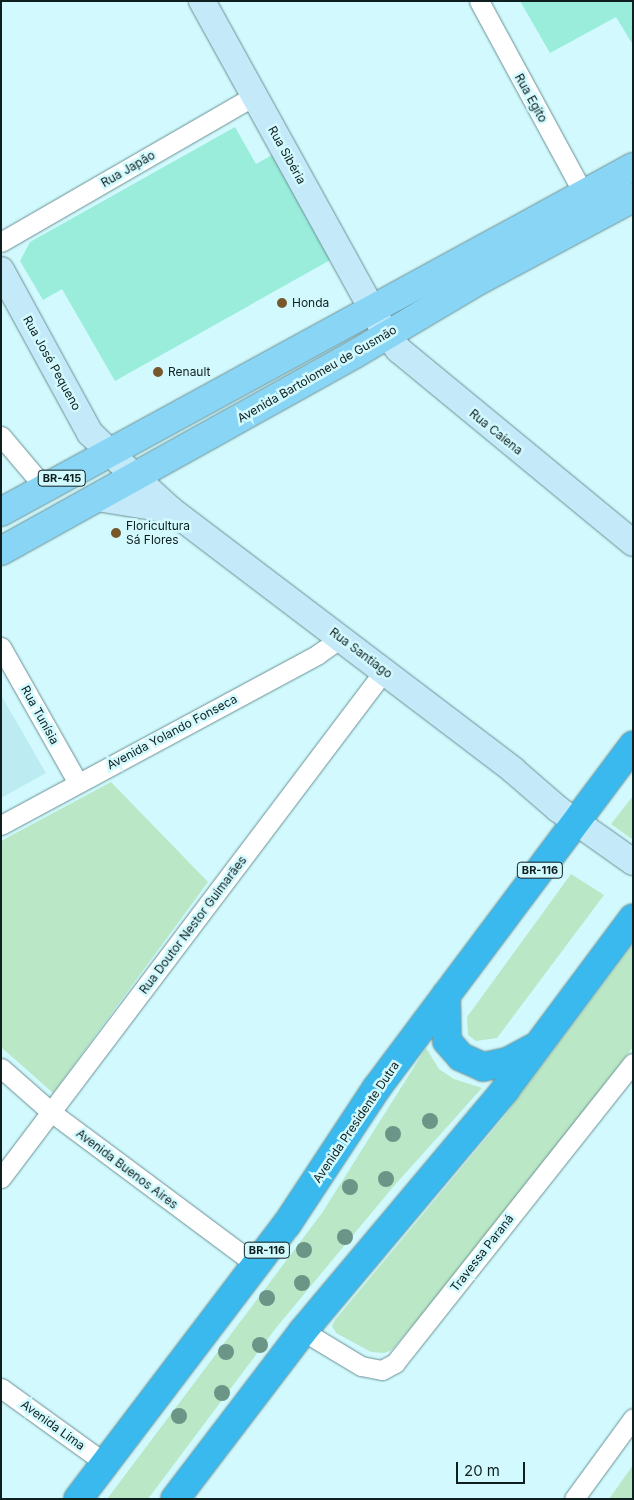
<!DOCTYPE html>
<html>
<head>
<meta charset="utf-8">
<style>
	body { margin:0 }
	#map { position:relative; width:634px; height:1500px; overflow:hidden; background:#d2fafe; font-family:Inter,sans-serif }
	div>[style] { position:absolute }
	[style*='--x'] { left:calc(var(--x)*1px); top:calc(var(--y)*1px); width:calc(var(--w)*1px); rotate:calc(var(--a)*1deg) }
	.built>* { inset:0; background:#bcebf1 }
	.green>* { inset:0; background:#bae7c5 }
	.building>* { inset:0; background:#99edda }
	.roads { filter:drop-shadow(0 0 1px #6a8f93) drop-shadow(0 0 1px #6a8f93) }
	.street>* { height:19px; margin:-9.5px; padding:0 9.5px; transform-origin:9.5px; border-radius:9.5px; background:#fff }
	.secondary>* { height:26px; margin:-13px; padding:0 13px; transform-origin:13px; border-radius:13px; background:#c4eafa }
	.primary>* { height:28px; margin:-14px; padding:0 14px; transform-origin:14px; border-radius:14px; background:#89d5f5 }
	.highway>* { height:28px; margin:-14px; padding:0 14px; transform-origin:14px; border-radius:14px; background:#3ab9ee }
	.trees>* { width:16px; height:16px; margin:-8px; border-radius:50%; background:#6b9587 }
	.dots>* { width:14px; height:14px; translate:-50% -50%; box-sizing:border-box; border:2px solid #d2fafe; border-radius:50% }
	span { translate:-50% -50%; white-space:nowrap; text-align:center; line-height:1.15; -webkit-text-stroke:5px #d2fafe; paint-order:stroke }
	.shield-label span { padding:1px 4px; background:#d2fafe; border:1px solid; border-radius:4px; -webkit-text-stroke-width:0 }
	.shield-label { font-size:11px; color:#0f1e1f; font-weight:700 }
	.street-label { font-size:12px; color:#0f1e1f }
	.poi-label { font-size:12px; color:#0f1e1f }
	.left { translate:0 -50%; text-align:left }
	.frame { position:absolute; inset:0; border:2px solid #0f1e1f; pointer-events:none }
	.scale { position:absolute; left:456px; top:1462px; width:69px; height:22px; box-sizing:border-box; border:2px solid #0f1e1f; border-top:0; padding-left:6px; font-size:15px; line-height:18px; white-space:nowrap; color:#0f1e1f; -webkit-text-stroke:4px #d2fafe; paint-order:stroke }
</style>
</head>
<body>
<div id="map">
	<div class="built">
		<i style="clip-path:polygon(1px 695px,46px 773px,1px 798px)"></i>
	</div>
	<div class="green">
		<i style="clip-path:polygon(111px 782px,208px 882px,53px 1093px,1px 1047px,1px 841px)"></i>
		<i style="clip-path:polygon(633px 796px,633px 840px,611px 824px)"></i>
		<i style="clip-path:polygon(571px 874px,604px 895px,497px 1038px,476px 1041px,468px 1035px,467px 1017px)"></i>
		<i style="clip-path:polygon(633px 944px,633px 1047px,477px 1248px,392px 1350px,384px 1353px,371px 1352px,336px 1333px,332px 1326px,335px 1320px,503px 1118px)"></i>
		<i style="clip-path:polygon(426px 1048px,439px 1069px,454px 1079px,482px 1088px,393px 1187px,276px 1328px,148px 1499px,107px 1499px,322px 1213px)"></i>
		<i style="clip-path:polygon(633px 1465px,633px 1499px,609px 1499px)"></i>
	</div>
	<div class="building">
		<i style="clip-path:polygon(520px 1px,633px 1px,633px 45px,616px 17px,550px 53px)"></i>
		<i style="clip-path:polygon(235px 127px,256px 164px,272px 155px,332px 259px,115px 381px,62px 289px,43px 300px,20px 261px,30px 242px)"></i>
	</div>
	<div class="roads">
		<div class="street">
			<i style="--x:479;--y:1;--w:220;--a:61.5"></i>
			<i style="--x:1;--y:242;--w:292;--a:-30"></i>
			<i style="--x:1;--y:436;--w:68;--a:49.8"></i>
			<i style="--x:1;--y:647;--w:156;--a:60.5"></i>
			<i style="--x:1;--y:825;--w:360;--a:-28.3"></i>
			<i style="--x:318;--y:654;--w:28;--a:-35"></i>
			<i style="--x:1;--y:1068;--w:67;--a:41.3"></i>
			<i style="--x:51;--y:1112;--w:256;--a:36.7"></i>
			<i style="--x:1;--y:1178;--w:635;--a:-52.93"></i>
			<i style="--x:303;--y:1331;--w:68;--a:31.1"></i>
			<i style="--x:361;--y:1366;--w:21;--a:11"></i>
			<i style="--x:382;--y:1370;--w:15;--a:-28"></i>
			<i style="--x:395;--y:1363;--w:383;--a:-51.6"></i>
			<i style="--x:1;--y:1388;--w:128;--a:35.8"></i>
			<i style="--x:574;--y:1499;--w:100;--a:-53.9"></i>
		</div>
		<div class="secondary">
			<i style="--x:202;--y:1;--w:380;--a:61.1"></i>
			<i style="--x:386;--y:334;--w:21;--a:51"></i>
			<i style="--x:399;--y:350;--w:303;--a:39.5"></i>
			<i style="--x:1;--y:270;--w:186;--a:61.4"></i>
			<i style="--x:90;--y:433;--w:62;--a:44.3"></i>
			<i style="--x:134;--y:476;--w:50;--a:42.6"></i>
			<i style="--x:171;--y:510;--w:430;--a:37.2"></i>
			<i style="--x:513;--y:770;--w:60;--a:40.9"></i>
			<i style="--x:558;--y:809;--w:92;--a:35.2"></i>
			<i style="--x:97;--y:498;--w:75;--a:9.2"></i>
		</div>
		<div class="primary">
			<i style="--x:1;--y:512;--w:720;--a:-28.63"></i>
			<i style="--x:1;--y:551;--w:405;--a:-29.1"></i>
			<i style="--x:355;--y:354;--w:143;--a:-30.7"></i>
			<i style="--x:478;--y:281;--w:176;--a:-28.2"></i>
		</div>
		<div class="highway">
			<i style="--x:446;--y:995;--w:46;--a:88.8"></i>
			<i style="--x:447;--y:1041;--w:21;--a:49"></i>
			<i style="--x:461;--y:1057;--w:24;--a:24"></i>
			<i style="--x:483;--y:1067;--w:25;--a:-12"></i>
			<i style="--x:507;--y:1062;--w:30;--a:-28"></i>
			<i style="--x:78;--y:1499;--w:345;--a:-52.8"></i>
			<i style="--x:287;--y:1224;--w:162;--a:-56.6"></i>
			<i style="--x:376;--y:1089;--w:429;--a:-53.2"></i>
			<i style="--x:175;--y:1499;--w:211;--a:-52.7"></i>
			<i style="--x:303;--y:1331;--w:314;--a:-50"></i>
			<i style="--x:505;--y:1090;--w:214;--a:-53.3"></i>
		</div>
	</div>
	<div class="trees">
		<i style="left:430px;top:1121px"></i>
		<i style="left:393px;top:1134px"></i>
		<i style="left:386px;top:1179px"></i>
		<i style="left:350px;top:1187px"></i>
		<i style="left:345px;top:1237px"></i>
		<i style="left:304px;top:1250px"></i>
		<i style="left:302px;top:1283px"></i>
		<i style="left:267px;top:1298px"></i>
		<i style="left:260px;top:1345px"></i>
		<i style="left:226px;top:1352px"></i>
		<i style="left:222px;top:1393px"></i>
		<i style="left:179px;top:1416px"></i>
	</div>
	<div class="dots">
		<i style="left:282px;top:303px;background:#77582d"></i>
		<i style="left:158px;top:372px;background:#77582d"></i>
		<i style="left:116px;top:533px;background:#77582d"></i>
	</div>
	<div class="shield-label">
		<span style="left:62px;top:478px">BR-415</span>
		<span style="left:540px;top:870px">BR-116</span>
		<span style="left:267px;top:1250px">BR-116</span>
	</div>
	<div class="street-label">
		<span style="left:531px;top:98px;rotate:61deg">Rua Egito</span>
		<span style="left:287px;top:155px;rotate:61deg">Rua Sibéria</span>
		<span style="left:128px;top:169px;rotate:-30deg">Rua Japão</span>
		<span style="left:52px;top:363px;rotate:61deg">Rua José Pequeno</span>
		<span style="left:317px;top:374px;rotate:-30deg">Avenida Bartolomeu de Gusmão</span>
		<span style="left:496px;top:432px;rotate:39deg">Rua Caiena</span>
		<span style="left:361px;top:653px;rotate:37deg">Rua Santiago</span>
		<span style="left:40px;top:715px;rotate:61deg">Rua Tunísia</span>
		<span style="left:172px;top:732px;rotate:-28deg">Avenida Yolando Fonseca</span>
		<span style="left:193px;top:925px;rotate:-53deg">Rua Doutor Nestor Guimarães</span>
		<span style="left:356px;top:1122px;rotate:-56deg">Avenida Presidente Dutra</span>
		<span style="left:127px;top:1169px;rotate:37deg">Avenida Buenos Aires</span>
		<span style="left:482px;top:1253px;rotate:-52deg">Travessa Paraná</span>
		<span style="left:53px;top:1425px;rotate:36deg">Avenida Lima</span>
	</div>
	<div class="poi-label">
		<span class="left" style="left:292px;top:303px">Honda</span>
		<span class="left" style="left:168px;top:372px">Renault</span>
		<span class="left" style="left:126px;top:533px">Floricultura<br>Sá Flores</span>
	</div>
	<div class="frame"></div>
	<div class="scale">20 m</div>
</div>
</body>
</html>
